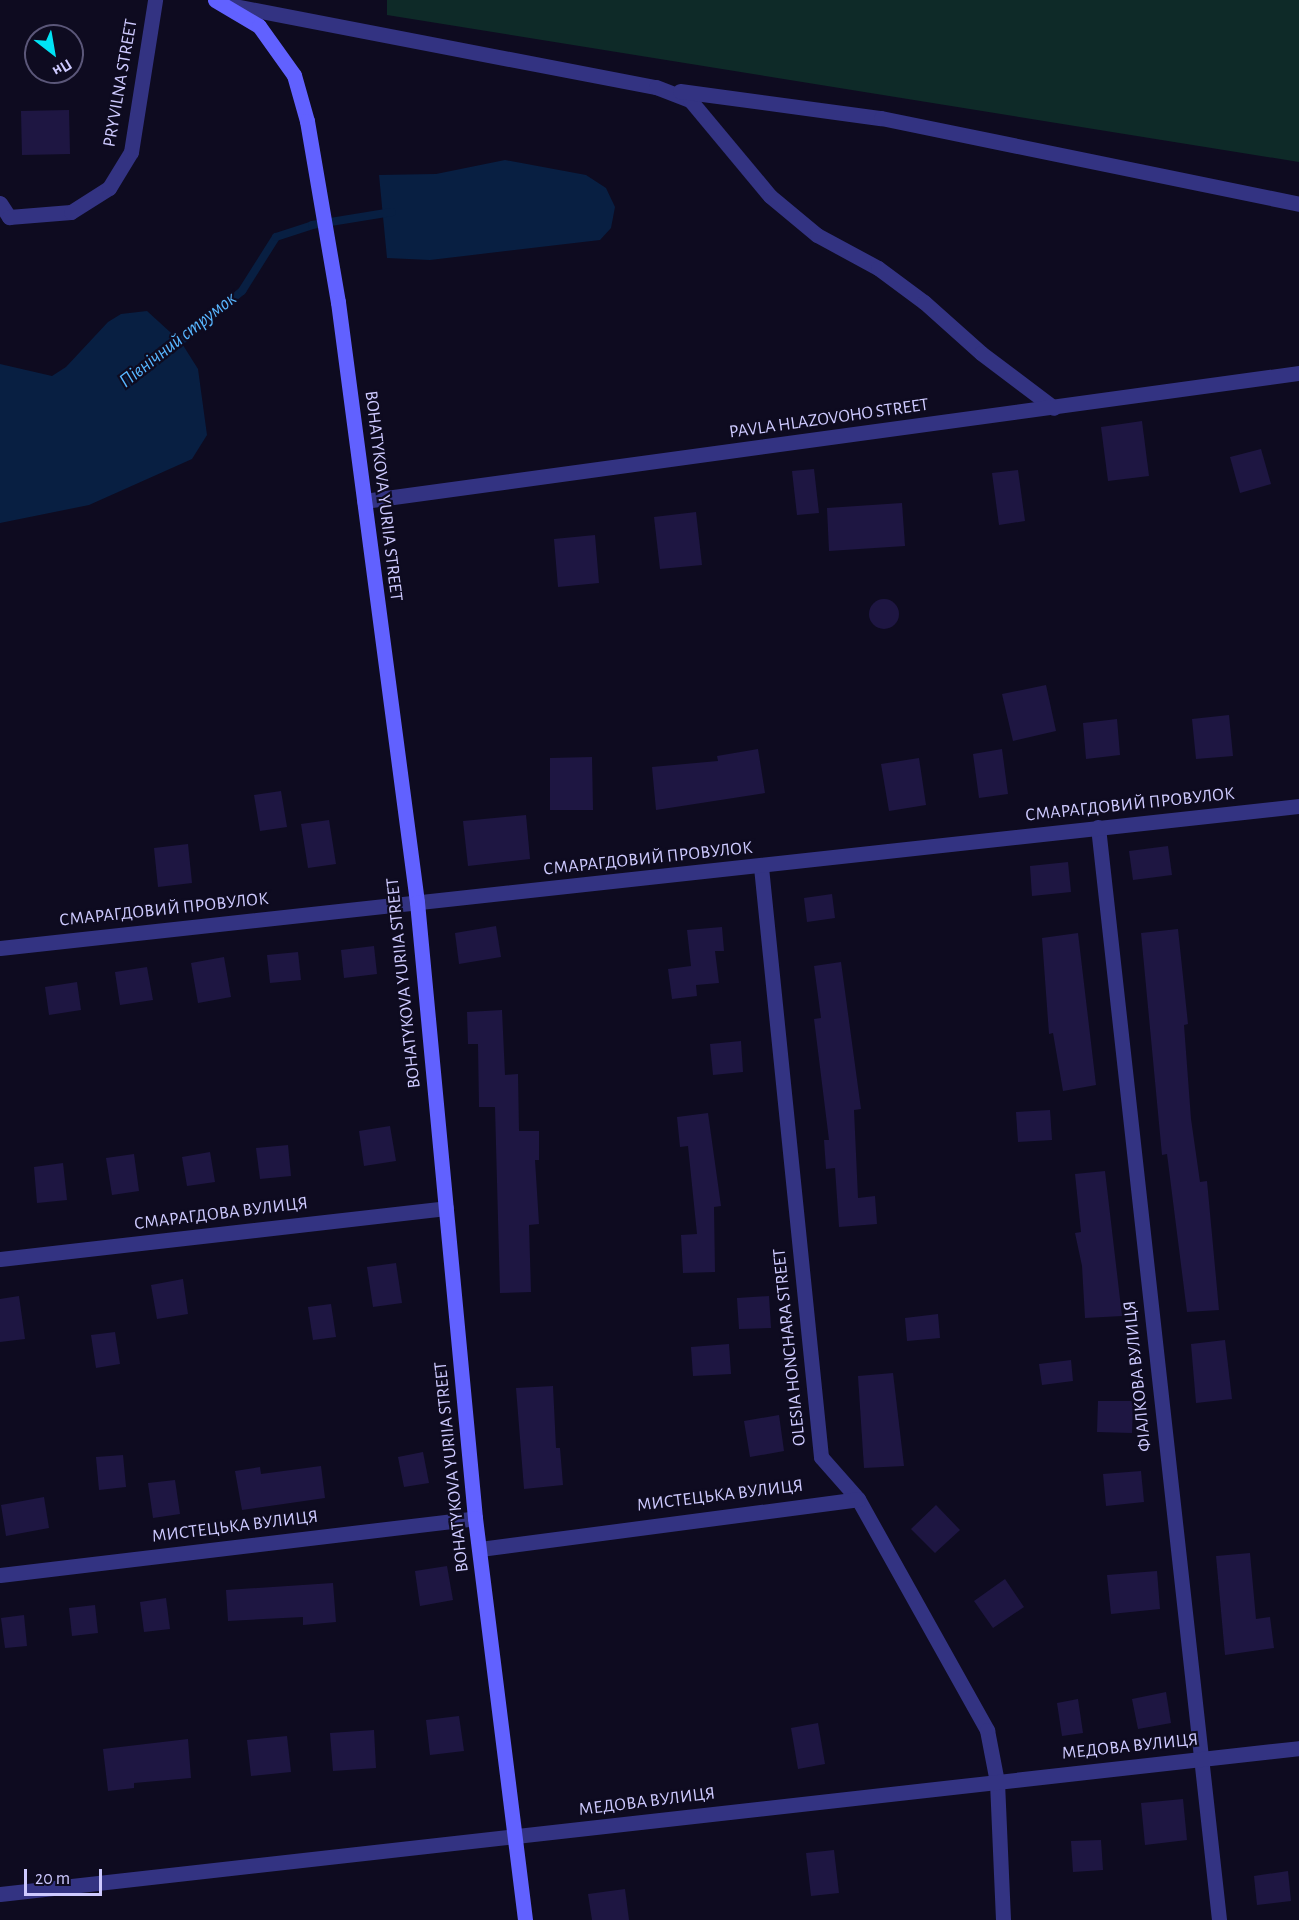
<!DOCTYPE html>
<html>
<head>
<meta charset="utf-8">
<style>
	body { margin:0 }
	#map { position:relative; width:1299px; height:1920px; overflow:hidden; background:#0e0b20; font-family:"Alegreya Sans",sans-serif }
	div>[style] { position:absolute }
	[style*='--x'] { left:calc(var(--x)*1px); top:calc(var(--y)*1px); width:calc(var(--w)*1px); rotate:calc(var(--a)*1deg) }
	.green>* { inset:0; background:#0e2a28 }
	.water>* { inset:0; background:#081f42 }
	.stream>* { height:8px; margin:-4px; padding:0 4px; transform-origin:4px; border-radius:4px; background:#081f42 }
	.building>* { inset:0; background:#1e1642 }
	.round { border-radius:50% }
	.street>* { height:15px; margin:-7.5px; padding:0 7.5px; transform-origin:7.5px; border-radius:7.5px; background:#333382 }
	.secondary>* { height:15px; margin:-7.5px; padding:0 7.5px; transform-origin:7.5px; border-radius:7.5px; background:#6161ff }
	span { translate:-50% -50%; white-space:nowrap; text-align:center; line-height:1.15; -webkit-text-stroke:4.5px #0e0b20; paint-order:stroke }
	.street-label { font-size:18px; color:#cecaff }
	.water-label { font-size:20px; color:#58b6ff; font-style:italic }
	.north { position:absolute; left:24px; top:24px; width:60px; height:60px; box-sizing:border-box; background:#0e0b20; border:2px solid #5b5779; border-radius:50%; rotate:149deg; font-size:16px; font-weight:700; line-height:24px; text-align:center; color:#cecaff }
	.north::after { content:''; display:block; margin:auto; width:21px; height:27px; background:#00e3f5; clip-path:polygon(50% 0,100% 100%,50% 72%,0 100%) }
	.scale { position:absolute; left:24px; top:1869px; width:78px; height:27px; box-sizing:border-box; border:3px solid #cecaff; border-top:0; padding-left:8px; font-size:18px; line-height:21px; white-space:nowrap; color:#cecaff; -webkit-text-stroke:4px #0e0b20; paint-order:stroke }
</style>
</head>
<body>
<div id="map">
	<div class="green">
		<i style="clip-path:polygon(387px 0,1299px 0,1299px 162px,387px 15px)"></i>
	</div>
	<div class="water">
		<i style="clip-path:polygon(505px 160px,586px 175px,606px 188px,615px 207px,611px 228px,600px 240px,430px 260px,387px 258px,379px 175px,436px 174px)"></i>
		<i style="clip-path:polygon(147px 311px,181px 342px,198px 369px,207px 435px,192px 459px,89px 505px,0 523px,0 364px,52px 376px,66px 367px,108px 322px,121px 314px)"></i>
	</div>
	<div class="stream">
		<i style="--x:175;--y:346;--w:87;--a:-39.4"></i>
		<i style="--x:242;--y:291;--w:64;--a:-57.8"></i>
		<i style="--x:276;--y:237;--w:38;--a:-18"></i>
		<i style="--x:312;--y:225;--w:81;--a:-9.2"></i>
	</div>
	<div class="building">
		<i style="clip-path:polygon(69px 110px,70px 154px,22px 155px,21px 111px)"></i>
		<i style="clip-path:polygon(1142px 421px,1149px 476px,1108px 481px,1101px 427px)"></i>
		<i style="clip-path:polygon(1261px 449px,1271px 484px,1240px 493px,1230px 457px)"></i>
		<i style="clip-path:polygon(814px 469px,819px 513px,797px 515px,792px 471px)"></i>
		<i style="clip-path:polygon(1018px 470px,1025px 521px,999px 525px,992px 473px)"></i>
		<i style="clip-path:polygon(902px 503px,905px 546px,829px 551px,827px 508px)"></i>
		<i style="clip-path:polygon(696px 512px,702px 565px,660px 569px,654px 517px)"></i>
		<i style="clip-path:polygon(595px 535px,599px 583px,558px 587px,554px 539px)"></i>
		<i class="round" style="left:869px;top:599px;width:30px;height:30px"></i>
		<i style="clip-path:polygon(1046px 685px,1056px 731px,1013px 741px,1002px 694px)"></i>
		<i style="clip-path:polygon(1229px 715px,1233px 756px,1196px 759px,1192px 719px)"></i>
		<i style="clip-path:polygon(1117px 719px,1120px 755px,1086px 759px,1083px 723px)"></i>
		<i style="clip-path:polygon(758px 749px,765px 793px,656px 810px,652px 767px,718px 761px,717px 756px)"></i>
		<i style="clip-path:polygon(1002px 749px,1008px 794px,979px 798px,973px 754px)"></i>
		<i style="clip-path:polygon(592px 757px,593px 810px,550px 810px,550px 758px)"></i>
		<i style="clip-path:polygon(919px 758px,926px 805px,889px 811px,881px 764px)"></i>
		<i style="clip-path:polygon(281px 791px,287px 827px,260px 831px,254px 795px)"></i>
		<i style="clip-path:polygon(526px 815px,530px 859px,468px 866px,463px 821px)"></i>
		<i style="clip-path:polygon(329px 820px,336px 864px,308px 868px,301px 824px)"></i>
		<i style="clip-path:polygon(188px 844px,192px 883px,158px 887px,154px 848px)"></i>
		<i style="clip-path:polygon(1168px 846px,1172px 875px,1133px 880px,1129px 851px)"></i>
		<i style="clip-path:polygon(1068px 862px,1071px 892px,1032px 896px,1030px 866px)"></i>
		<i style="clip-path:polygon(832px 894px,835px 918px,807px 922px,804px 898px)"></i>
		<i style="clip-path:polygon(496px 926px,501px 957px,459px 964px,455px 933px)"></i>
		<i style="clip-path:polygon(722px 927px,724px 951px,715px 951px,719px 983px,696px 985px,697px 996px,672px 999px,668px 969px,691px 966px,687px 930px)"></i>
		<i style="clip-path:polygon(1178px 929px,1188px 1024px,1184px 1025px,1191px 1119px,1200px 1182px,1207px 1181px,1219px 1310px,1187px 1312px,1167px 1154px,1162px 1155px,1141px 933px)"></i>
		<i style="clip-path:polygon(1078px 933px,1096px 1085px,1063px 1091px,1053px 1033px,1049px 1034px,1042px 938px)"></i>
		<i style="clip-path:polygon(374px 946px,377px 974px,344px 978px,341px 950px)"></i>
		<i style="clip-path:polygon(298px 952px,301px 980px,270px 983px,267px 955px)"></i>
		<i style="clip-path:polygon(224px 957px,231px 997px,198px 1003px,191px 963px)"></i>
		<i style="clip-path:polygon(841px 962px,861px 1109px,854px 1110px,858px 1198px,875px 1196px,877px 1224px,839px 1227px,835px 1168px,826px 1169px,824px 1140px,829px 1140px,814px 1019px,821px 1018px,814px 966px)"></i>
		<i style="clip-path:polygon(147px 967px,153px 1000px,120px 1005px,115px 972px)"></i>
		<i style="clip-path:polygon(77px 982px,81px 1010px,49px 1015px,45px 987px)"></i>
		<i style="clip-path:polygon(502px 1010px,505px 1075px,518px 1074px,519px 1131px,539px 1131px,539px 1160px,535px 1160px,539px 1224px,529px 1225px,531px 1292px,500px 1293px,495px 1107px,479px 1107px,478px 1044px,468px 1044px,467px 1012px)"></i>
		<i style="clip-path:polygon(741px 1041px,743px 1072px,713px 1075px,710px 1044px)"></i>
		<i style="clip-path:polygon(1050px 1110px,1052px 1140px,1018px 1142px,1016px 1112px)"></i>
		<i style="clip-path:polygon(708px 1113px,721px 1206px,714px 1207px,715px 1272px,683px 1273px,681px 1235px,697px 1234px,688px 1146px,680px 1147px,677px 1117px)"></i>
		<i style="clip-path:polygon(390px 1126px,396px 1161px,364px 1166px,359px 1131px)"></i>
		<i style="clip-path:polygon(288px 1145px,291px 1176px,260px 1179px,256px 1148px)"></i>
		<i style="clip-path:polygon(210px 1152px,215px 1182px,187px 1186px,182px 1157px)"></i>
		<i style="clip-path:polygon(134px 1154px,139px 1191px,112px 1195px,106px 1158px)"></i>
		<i style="clip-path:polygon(63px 1163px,67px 1200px,37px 1203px,34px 1167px)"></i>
		<i style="clip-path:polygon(1105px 1171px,1122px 1316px,1085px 1318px,1082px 1266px,1075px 1233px,1081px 1232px,1075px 1174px)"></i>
		<i style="clip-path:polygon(396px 1263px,402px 1303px,373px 1307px,367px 1267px)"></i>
		<i style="clip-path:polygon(183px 1279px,188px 1314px,157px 1319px,151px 1285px)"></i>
		<i style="clip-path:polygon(19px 1296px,25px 1339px,0 1342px,0 1299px)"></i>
		<i style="clip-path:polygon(769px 1296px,771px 1328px,739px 1329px,737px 1298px)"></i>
		<i style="clip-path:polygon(331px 1304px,336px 1337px,313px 1340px,308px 1307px)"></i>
		<i style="clip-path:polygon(938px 1314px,940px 1338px,907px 1341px,905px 1318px)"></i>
		<i style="clip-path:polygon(115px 1332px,120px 1364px,96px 1368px,91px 1335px)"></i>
		<i style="clip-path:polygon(1225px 1340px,1232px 1399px,1196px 1403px,1191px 1344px)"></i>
		<i style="clip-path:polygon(729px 1344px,731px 1374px,693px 1376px,691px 1347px)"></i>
		<i style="clip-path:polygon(1071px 1360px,1073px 1381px,1042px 1385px,1039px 1364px)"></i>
		<i style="clip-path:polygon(893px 1373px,904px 1466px,864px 1468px,858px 1376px)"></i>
		<i style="clip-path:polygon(553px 1386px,556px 1448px,560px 1448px,563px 1485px,524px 1489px,516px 1388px)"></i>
		<i style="clip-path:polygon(1098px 1401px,1133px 1401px,1132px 1433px,1097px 1432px)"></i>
		<i style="clip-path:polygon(779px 1415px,784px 1451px,750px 1457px,744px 1421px)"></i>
		<i style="clip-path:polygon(423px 1452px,429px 1483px,404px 1487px,398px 1457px)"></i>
		<i style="clip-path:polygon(123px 1455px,126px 1487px,99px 1490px,96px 1457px)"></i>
		<i style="clip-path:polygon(321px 1466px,325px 1498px,242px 1510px,235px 1471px,260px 1467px,261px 1474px)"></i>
		<i style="clip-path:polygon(1141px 1471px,1144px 1502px,1106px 1506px,1103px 1474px)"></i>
		<i style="clip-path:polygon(175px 1480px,180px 1514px,153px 1518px,148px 1483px)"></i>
		<i style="clip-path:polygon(44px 1497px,49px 1528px,6px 1536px,1px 1505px)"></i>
		<i style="clip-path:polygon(936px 1505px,960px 1530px,935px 1553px,911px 1529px)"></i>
		<i style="clip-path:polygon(1250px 1553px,1256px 1619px,1270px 1617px,1274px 1648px,1225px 1655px,1216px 1556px)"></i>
		<i style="clip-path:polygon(447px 1566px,453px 1600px,420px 1606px,415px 1571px)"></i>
		<i style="clip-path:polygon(1157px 1571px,1160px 1609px,1111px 1614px,1107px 1575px)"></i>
		<i style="clip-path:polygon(1005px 1579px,1024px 1607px,993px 1628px,974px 1601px)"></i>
		<i style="clip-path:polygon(333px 1583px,336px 1622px,303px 1625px,303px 1617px,228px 1621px,226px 1590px)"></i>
		<i style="clip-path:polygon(166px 1598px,170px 1629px,144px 1632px,140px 1602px)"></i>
		<i style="clip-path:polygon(95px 1605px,98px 1633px,72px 1636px,69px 1608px)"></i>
		<i style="clip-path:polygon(24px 1615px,27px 1646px,5px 1648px,1px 1618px)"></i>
		<i style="clip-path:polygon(1166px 1692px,1171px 1723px,1138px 1729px,1132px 1699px)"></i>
		<i style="clip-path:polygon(1078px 1699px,1083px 1733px,1062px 1736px,1057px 1703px)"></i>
		<i style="clip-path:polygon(459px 1716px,464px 1751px,430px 1755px,426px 1720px)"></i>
		<i style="clip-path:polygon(818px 1723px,825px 1764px,798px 1769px,791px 1728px)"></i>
		<i style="clip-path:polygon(374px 1730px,376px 1768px,333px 1771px,330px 1733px)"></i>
		<i style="clip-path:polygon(287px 1736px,291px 1772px,251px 1776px,247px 1740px)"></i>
		<i style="clip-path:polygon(188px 1739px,191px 1778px,134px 1783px,134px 1788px,108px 1791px,103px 1749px)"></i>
		<i style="clip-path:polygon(1183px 1799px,1187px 1840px,1145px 1845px,1141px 1803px)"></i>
		<i style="clip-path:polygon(1101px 1840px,1103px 1870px,1073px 1872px,1071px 1841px)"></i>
		<i style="clip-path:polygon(834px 1850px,839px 1893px,811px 1896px,806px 1853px)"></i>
		<i style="clip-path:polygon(1288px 1871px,1291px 1901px,1257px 1905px,1254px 1876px)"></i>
		<i style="clip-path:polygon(625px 1889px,629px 1920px,592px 1920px,588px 1894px)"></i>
	</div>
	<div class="street">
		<i style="--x:229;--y:5;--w:435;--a:10.9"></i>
		<i style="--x:656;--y:87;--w:36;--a:21"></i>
		<i style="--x:690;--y:100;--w:125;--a:50.2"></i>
		<i style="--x:770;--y:196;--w:61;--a:39.7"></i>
		<i style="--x:817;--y:235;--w:69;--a:28.4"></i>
		<i style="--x:878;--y:268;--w:57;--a:36.5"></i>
		<i style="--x:924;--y:302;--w:76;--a:41.8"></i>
		<i style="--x:981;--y:353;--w:91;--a:37"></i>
		<i style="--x:680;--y:91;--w:203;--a:7.7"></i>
		<i style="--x:881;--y:118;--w:427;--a:11.6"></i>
		<i style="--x:0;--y:203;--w:17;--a:57"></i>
		<i style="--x:9;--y:217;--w:62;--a:-4.6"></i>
		<i style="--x:71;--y:212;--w:45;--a:-32.3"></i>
		<i style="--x:109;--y:188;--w:42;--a:-58.6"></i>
		<i style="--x:131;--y:152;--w:154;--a:-81"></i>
		<i style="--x:364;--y:501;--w:944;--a:-7.8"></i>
		<i style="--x:1098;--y:827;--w:1100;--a:83.68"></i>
		<i style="--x:761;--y:867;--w:593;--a:84.19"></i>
		<i style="--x:821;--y:1457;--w:56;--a:48.6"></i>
		<i style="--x:858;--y:1499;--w:265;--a:60.8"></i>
		<i style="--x:987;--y:1730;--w:53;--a:79.1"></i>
		<i style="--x:997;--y:1782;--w:138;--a:87.5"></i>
		<i style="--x:0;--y:948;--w:1307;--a:-6.24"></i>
		<i style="--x:0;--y:1259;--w:449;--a:-6.5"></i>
		<i style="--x:480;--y:1549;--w:381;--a:-7.5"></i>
		<i style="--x:0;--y:1575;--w:478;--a:-6.8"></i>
		<i style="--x:0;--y:1894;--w:1307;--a:-6.41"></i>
	</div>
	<div class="secondary">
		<i style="--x:215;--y:0;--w:51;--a:30.6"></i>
		<i style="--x:259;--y:26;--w:60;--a:54.5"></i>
		<i style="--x:294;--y:75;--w:48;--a:74.2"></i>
		<i style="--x:307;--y:121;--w:184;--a:80.3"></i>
		<i style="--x:338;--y:302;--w:605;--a:82.5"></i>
		<i style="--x:417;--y:902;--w:619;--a:84.62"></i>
		<i style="--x:475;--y:1518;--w:405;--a:82.9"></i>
	</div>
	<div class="street-label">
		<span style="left:121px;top:83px;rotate:-80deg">PRYVILNA STREET</span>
		<span style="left:829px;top:419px;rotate:-8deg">PAVLA HLAZOVOHO STREET</span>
		<span style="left:383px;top:496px;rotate:83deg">BOHATYKOVA YURIIA STREET</span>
		<span style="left:1130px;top:805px;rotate:-6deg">СМАРАГДОВИЙ ПРОВУЛОК</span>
		<span style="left:648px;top:859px;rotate:-6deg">СМАРАГДОВИЙ ПРОВУЛОК</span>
		<span style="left:164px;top:910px;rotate:-6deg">СМАРАГДОВИЙ ПРОВУЛОК</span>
		<span style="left:404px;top:983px;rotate:-96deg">BOHATYKOVA YURIIA STREET</span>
		<span style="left:221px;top:1214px;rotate:-7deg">СМАРАГДОВА ВУЛИЦЯ</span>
		<span style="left:790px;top:1347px;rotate:-96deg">OLESIA HONCHARA STREET</span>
		<span style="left:1138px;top:1376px;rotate:-96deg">ФІАЛКОВА ВУЛИЦЯ</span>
		<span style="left:452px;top:1467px;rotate:-96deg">BOHATYKOVA YURIIA STREET</span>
		<span style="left:720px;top:1496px;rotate:-7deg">МИСТЕЦЬКА ВУЛИЦЯ</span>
		<span style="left:235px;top:1527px;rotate:-7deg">МИСТЕЦЬКА ВУЛИЦЯ</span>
		<span style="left:1130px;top:1747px;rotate:-6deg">МЕДОВА ВУЛИЦЯ</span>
		<span style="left:647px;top:1802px;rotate:-7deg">МЕДОВА ВУЛИЦЯ</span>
	</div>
	<div class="water-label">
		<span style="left:178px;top:340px;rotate:-38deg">Північний струмок</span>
	</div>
	<div class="north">Пн</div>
	<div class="scale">20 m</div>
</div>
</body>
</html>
